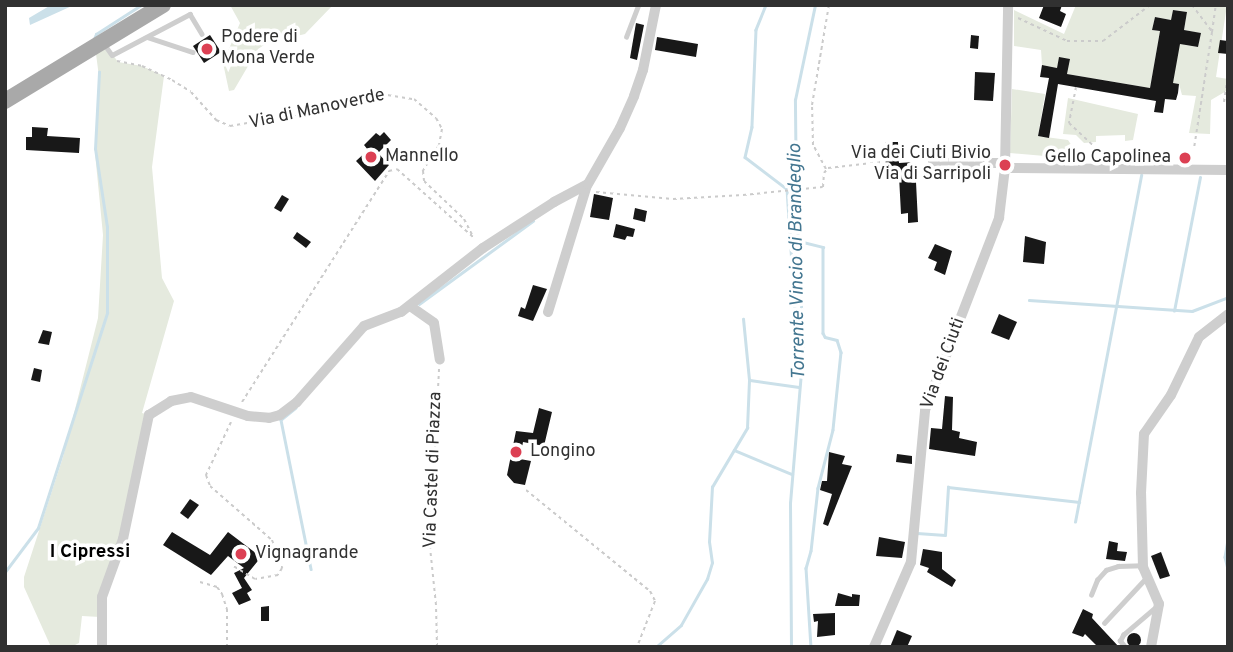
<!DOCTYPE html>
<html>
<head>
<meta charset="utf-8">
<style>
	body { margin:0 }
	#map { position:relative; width:1233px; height:652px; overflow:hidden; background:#fff; font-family:Overpass,sans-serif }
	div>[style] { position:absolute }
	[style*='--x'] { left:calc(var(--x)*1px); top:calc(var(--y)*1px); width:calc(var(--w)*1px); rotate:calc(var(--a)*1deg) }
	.green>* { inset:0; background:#e5eade }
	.water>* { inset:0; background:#cbe0e9 }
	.stream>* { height:2.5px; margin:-1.25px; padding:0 1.25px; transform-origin:1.25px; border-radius:1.25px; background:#cbe0e9 }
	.building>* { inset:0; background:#181818 }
	.round { border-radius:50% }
	.path>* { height:2px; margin-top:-1px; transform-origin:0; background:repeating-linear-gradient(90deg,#cbcbcb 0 3.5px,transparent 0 7px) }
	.service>* { height:4.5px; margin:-2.25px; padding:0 2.25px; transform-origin:2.25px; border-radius:2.25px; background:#cecece }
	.minor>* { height:10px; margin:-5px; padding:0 5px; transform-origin:5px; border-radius:5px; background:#cecece }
	.primary>* { height:16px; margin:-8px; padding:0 8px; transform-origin:8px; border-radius:8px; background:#a9a9a9 }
	.dots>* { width:19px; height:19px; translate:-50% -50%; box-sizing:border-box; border:4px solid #fff; border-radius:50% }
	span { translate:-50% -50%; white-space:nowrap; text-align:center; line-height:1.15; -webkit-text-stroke:7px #fff; paint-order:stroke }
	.poi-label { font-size:18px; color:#313131 }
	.left { translate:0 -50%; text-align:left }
	.right { translate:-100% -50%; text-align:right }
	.street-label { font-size:18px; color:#313131 }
	.water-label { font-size:19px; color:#437690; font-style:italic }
	.neighbourhood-label { font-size:19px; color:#000; font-weight:700 }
	.frame { position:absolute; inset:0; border:7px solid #313131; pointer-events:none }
</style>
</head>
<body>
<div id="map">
	<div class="green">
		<i style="clip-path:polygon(230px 5px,333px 5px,305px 34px,267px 43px,258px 49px,234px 90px,229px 91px,223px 63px,240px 23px)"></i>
		<i style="clip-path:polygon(1076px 5px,1227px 5px,1216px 77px,1228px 79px,1228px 90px,1211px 100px,1210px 134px,1189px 133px,1196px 96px,1182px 95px,1179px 84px,1164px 82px,1177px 39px,1185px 45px,1198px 47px,1200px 33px,1184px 30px,1187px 12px,1173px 10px,1171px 20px,1155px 17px,1152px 30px,1160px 31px,1150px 88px,1067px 74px,1069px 59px,1059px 58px,1057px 68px,1042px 65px,1041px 50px,1014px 46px,1014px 10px,1064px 34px)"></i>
		<i style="clip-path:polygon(103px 41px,118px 62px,142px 66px,164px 76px,152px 167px,162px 278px,174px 301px,142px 413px,149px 415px,100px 617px,82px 616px,79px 643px,71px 647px,51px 647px,24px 587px,24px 577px,63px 457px,98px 318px,103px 235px,95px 153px,99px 77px,95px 46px)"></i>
		<i style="clip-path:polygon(1012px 89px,1045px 94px,1038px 136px,1068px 140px,1072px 146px,1068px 158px,1010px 153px)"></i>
		<i style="clip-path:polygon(1068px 98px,1138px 114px,1133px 140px,1125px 141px,1125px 135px,1096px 136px,1096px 142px,1084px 143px,1076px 135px,1063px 134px)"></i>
	</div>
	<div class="water">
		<i style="clip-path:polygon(51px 5px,74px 5px,30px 25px,29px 18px)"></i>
	</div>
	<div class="stream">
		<i style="--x:766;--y:5;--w:27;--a:112"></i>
		<i style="--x:756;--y:30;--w:97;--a:92.4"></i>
		<i style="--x:752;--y:127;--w:31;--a:103"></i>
		<i style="--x:745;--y:157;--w:53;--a:37.3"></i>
		<i style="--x:787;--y:189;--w:137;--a:86.2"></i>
		<i style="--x:796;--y:326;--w:21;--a:73"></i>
		<i style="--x:94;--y:39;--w:5;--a:-68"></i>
		<i style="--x:96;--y:34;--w:54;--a:-32.8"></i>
		<i style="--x:799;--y:241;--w:25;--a:14"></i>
		<i style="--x:823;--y:247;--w:86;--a:90"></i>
		<i style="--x:823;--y:333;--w:4;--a:63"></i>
		<i style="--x:825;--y:337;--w:12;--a:14"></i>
		<i style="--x:837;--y:340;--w:13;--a:72"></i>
		<i style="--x:841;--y:352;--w:78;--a:95.9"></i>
		<i style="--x:833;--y:430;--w:60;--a:104.5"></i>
		<i style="--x:818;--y:488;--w:63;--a:96.3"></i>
		<i style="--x:811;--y:551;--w:18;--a:106"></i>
		<i style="--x:806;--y:568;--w:79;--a:86.4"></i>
		<i style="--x:1029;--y:300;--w:163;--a:3.9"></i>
		<i style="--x:1192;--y:311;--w:39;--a:-21"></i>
		<i style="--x:419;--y:304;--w:141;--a:-36.1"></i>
		<i style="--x:1174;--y:311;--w:136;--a:-79"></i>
		<i style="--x:750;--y:380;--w:49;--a:8.1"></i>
		<i style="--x:296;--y:408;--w:19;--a:141"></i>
		<i style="--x:281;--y:420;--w:152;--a:78.6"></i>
		<i style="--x:734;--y:450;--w:63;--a:22.5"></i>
		<i style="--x:1228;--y:489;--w:7;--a:90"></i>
		<i style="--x:1075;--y:522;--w:353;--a:-79.2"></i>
		<i style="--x:917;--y:533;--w:28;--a:4"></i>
		<i style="--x:945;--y:535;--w:48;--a:-86.4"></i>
		<i style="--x:948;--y:487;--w:132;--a:6.5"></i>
		<i style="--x:1228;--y:540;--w:17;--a:100"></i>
		<i style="--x:1225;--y:557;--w:12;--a:76"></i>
		<i style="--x:5;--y:572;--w:55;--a:-53.1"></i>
		<i style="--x:38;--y:528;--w:226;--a:-72.2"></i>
		<i style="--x:107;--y:313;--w:86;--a:-90"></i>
		<i style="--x:107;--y:227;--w:79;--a:-98.7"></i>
		<i style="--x:95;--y:149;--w:77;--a:-87"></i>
		<i style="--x:656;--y:647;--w:33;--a:-41"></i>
		<i style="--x:681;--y:625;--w:53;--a:-60.5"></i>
		<i style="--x:707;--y:579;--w:17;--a:-73"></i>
		<i style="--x:712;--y:563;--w:21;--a:-98"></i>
		<i style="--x:709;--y:542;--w:55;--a:-86.9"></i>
		<i style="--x:712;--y:487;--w:69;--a:-59.3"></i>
		<i style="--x:747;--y:428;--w:48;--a:-87.6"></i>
		<i style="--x:749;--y:380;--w:61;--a:-95.6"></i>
		<i style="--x:791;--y:647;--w:144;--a:-90.4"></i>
		<i style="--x:790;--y:503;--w:155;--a:-85.2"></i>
		<i style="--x:803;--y:349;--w:146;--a:-92.7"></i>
		<i style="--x:796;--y:203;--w:103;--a:-90.6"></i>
		<i style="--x:795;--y:100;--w:97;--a:-78.1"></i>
	</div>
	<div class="building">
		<i style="clip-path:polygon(1044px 5px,1062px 5px,1060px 11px,1066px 14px,1061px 27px,1039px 18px)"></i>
		<i style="clip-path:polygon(1173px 10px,1187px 12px,1184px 30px,1201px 33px,1198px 47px,1180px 44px,1173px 83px,1179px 84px,1178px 93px,1176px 100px,1165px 99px,1163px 113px,1154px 112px,1156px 101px,1058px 84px,1049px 138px,1038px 136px,1049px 78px,1040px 77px,1042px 65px,1057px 68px,1059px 57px,1070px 59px,1067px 74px,1150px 88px,1160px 31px,1152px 30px,1155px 17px,1171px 20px)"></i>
		<i style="clip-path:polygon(636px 23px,644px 25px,637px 60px,630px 58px)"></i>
		<i style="clip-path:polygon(210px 35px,221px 52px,204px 63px,193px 46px)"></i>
		<i style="clip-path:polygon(971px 35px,979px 36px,978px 49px,970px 48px)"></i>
		<i style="clip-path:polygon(657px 37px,698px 44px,696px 57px,655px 50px)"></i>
		<i style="clip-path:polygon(1220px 40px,1228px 41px,1228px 54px,1218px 53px)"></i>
		<i style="clip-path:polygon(975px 72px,995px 73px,993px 101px,974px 100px)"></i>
		<i style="clip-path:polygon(32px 127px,48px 128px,47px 136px,80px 138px,79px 153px,26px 150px,26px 137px,32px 137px)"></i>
		<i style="clip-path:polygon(384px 132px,391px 140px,378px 153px,389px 165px,375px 181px,356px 161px,368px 150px,364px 145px,376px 133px,380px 136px)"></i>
		<i style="clip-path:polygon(885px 142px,898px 142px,899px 163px,915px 162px,918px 222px,908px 223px,908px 213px,901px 214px,899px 176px,886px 177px)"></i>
		<i style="clip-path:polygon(594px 194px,613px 198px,609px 220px,590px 217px)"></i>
		<i style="clip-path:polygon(282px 195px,289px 199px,281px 212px,274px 208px)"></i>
		<i style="clip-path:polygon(635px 208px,647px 211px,645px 222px,633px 219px)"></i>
		<i style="clip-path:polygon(616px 224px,635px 229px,633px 237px,627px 236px,625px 240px,613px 237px)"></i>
		<i style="clip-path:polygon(297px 232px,311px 242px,306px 248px,293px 238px)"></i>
		<i style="clip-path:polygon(1025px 236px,1046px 242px,1044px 264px,1023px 262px)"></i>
		<i style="clip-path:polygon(935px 244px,952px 251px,945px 275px,934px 270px,937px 262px,928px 258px)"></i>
		<i style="clip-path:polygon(533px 285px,547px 289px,533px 321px,518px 316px,521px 307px,525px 309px)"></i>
		<i style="clip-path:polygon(999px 314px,1017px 322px,1009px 340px,991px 333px)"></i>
		<i style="clip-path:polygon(43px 330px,52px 332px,49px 345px,38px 343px)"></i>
		<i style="clip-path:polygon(34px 368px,42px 370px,40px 382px,31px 380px)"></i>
		<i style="clip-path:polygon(945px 396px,953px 397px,952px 430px,960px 432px,959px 438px,977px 442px,975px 456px,929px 449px,931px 428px,942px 429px)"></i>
		<i style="clip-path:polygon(539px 408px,552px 412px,544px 446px,523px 442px,520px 459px,531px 461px,525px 485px,514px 483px,507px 475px,516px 431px,533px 433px)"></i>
		<i style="clip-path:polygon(829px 452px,845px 456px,842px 464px,852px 466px,828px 526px,823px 524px,832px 494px,820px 490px,822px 481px,827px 481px)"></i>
		<i style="clip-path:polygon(897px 454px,912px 456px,912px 464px,896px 462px)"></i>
		<i style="clip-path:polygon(190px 499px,199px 505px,188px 519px,180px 513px)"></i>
		<i style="clip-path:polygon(172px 532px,210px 555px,228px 532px,261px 557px,244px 578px,252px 590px,247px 593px,251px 600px,239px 605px,232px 593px,242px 588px,234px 573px,244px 568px,228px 556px,211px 575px,163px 545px)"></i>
		<i style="clip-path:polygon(879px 537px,905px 542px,902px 558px,876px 556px)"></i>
		<i style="clip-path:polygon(1109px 541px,1118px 543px,1117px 551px,1127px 552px,1125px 561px,1106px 559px)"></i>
		<i style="clip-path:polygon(923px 549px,942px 552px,942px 569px,956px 580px,952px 587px,927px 572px,929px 568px,920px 565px)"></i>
		<i style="clip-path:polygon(1161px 552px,1170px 576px,1160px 579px,1151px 556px)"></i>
		<i style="clip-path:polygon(838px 593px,852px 597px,852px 594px,860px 595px,859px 606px,835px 606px)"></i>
		<i style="clip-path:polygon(269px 606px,269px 621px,261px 621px,261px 607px)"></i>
		<i style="clip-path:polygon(1083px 609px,1093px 614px,1092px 618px,1119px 647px,1098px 647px,1085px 634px,1083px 637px,1072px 633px)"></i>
		<i style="clip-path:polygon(835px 613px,835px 635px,817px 637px,818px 621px,814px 622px,813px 614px)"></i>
		<i style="clip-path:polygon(897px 630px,912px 636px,907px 647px,890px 647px)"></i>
		<i class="round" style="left:1127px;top:633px;width:14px;height:14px"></i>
	</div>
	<div class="path">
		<i style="--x:1192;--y:5;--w:34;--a:53"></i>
		<i style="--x:1212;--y:32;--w:117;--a:98.8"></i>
		<i style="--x:1018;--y:18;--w:54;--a:25.1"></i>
		<i style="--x:1067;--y:41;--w:36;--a:0"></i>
		<i style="--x:1103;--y:41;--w:59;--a:-37.5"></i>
		<i style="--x:1212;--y:32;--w:27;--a:-82"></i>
		<i style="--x:117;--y:61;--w:25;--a:11"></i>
		<i style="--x:142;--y:66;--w:33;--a:25"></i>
		<i style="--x:172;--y:80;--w:22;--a:32"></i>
		<i style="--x:191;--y:92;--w:38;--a:48"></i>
		<i style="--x:216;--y:120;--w:15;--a:23"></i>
		<i style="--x:230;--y:126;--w:84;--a:-9.6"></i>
		<i style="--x:313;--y:112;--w:70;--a:-14.8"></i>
		<i style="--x:381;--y:94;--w:33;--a:9"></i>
		<i style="--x:414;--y:99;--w:29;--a:41"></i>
		<i style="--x:436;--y:118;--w:13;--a:61"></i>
		<i style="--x:442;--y:129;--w:16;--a:101"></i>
		<i style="--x:439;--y:145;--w:31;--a:122"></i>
		<i style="--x:423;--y:171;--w:10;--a:84"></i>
		<i style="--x:424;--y:181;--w:55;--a:43.5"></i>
		<i style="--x:464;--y:219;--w:20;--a:63"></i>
		<i style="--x:1076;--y:87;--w:37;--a:101"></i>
		<i style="--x:1069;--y:123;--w:35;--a:43"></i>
		<i style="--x:1224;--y:102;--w:28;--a:-82"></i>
		<i style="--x:826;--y:169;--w:27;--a:-118"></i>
		<i style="--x:813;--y:145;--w:40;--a:-91.4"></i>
		<i style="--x:812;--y:105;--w:101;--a:-80.4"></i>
		<i style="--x:596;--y:192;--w:77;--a:5.2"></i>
		<i style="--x:673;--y:199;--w:70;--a:-3.3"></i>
		<i style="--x:743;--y:195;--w:80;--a:-5.7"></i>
		<i style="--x:823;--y:187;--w:14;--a:-86"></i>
		<i style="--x:824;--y:173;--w:6;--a:-51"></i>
		<i style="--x:828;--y:168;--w:53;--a:-6.5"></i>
		<i style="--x:242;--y:402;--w:274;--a:-57.5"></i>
		<i style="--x:389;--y:171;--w:8;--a:-14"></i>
		<i style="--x:397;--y:169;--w:102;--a:41.8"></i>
		<i style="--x:231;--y:422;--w:59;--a:115.3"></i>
		<i style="--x:206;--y:475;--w:12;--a:70"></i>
		<i style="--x:210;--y:486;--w:82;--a:41.1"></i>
		<i style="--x:272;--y:540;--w:30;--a:70"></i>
		<i style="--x:282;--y:568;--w:8;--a:120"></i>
		<i style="--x:278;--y:575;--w:23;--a:170"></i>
		<i style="--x:255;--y:579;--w:26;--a:-149"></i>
		<i style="--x:526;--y:490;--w:160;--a:39.2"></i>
		<i style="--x:650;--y:591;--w:11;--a:63"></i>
		<i style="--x:655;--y:601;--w:49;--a:111.4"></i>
		<i style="--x:200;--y:582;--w:18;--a:16"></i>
		<i style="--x:217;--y:587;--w:9;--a:54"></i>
		<i style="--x:222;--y:594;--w:16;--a:72"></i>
		<i style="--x:227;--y:609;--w:38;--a:90"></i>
		<i style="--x:437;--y:647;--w:42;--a:-91.4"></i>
		<i style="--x:436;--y:605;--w:58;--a:-95.9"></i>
		<i style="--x:430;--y:547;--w:179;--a:-87.1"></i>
	</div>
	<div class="service">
		<i style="--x:147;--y:37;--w:48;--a:18.1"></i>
		<i style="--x:626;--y:37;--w:34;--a:-69"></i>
		<i style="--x:105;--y:45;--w:12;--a:55"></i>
		<i style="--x:112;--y:55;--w:88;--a:-27.7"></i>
		<i style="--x:190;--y:14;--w:23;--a:59"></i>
		<i style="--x:1091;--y:595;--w:16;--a:-68"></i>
		<i style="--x:1097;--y:580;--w:13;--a:-48"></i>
		<i style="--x:1106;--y:570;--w:13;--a:-18"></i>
		<i style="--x:1118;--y:566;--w:24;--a:-2"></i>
		<i style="--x:1104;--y:623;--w:64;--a:-46.9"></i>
		<i style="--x:1125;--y:647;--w:8;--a:-130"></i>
		<i style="--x:1120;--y:641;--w:7;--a:-63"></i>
		<i style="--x:1123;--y:635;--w:45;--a:-40.5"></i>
	</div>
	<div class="minor">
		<i style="--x:933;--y:163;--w:72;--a:0"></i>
		<i style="--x:1005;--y:168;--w:223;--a:0.5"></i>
		<i style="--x:410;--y:306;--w:29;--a:35"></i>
		<i style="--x:434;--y:323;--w:37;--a:81"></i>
		<i style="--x:548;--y:312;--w:133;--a:-72.9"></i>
		<i style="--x:102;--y:647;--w:50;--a:-90"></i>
		<i style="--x:102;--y:597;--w:62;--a:-70.1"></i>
		<i style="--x:123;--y:539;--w:127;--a:-78.2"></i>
		<i style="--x:149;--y:415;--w:26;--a:-32"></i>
		<i style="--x:171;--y:401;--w:20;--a:-11"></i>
		<i style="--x:191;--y:397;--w:60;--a:18.4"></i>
		<i style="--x:248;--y:416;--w:21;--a:5"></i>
		<i style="--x:269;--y:418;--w:11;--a:-15"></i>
		<i style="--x:280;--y:415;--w:21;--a:-37"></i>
		<i style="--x:297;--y:402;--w:101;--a:-48.6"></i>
		<i style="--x:364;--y:326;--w:40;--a:-21"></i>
		<i style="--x:401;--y:312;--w:104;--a:-38"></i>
		<i style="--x:483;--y:248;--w:85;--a:-32.9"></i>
		<i style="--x:554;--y:202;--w:38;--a:-28"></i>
		<i style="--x:588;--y:184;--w:64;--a:-60.3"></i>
		<i style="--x:620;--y:128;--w:35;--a:-66"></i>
		<i style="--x:634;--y:96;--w:28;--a:-71"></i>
		<i style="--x:643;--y:70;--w:66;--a:-78.7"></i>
		<i style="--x:874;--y:647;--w:93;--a:-66.5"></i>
		<i style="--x:911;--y:562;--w:153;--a:-84.7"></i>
		<i style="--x:925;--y:410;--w:206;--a:-68.9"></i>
		<i style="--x:999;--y:218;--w:50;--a:-83.2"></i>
		<i style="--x:1005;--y:168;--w:163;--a:-88.9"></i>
		<i style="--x:1151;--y:647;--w:44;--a:-79.5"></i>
		<i style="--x:1159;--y:604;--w:40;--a:-113.4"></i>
		<i style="--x:1143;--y:567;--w:74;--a:-91.5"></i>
		<i style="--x:1141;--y:493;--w:59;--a:-87.1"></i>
		<i style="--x:1144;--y:434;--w:47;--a:-55.3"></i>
		<i style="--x:1171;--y:395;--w:64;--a:-64.2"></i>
		<i style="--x:1199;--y:337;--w:37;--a:-38"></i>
	</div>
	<div class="primary">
		<i style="--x:5;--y:101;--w:185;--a:-31.3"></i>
	</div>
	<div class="dots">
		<i style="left:207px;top:49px;background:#dc4053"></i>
		<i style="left:371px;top:157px;background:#dc4053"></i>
		<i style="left:1185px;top:158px;background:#dc4053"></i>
		<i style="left:1005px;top:165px;background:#dc4053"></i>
		<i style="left:516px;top:452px;background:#dc4053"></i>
		<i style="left:241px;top:554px;background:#dc4053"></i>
	</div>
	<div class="poi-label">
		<span class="left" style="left:221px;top:49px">Podere di<br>Mona Verde</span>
		<span class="right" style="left:991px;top:165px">Via dei Ciuti Bivio<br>Via di Sarripoli</span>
		<span class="left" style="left:385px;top:157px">Mannello</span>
		<span class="right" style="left:1171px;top:158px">Gello Capolinea</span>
		<span class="left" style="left:530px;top:452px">Longino</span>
		<span class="left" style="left:255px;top:554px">Vignagrande</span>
	</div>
	<div class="street-label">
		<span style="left:317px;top:110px;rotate:-12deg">Via di Manoverde</span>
		<span style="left:944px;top:364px;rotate:-70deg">Via dei Ciuti</span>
		<span style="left:434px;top:470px;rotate:-88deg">Via Castel di Piazza</span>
	</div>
	<div class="water-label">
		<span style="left:798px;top:262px;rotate:-91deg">Torrente Vincio di Brandeglio</span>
	</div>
	<div class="neighbourhood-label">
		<span style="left:90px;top:553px">I Cipressi</span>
	</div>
	<div class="frame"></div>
</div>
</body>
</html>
